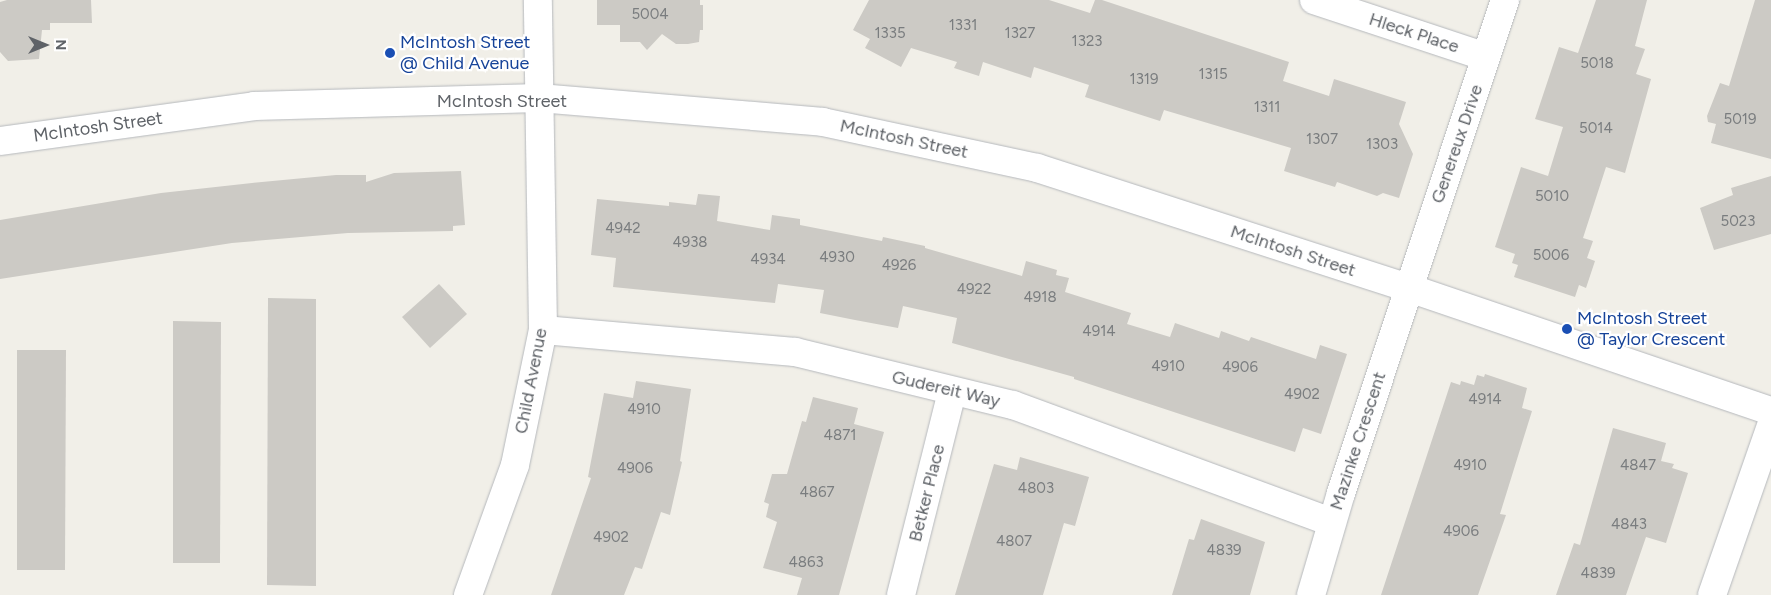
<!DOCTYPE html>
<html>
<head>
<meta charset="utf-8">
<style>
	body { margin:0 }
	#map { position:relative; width:1771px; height:595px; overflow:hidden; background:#f1efe8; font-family:Figtree,sans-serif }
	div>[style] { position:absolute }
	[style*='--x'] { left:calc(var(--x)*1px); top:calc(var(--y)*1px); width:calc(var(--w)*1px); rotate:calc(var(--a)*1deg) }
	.building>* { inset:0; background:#cccac5 }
	.roads { filter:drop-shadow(0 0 1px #b5b8bc) drop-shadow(0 0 1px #b5b8bc) }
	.minor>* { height:28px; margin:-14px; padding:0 14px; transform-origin:14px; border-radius:14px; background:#fff }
	.dots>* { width:14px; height:14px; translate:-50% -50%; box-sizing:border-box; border:2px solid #fff; border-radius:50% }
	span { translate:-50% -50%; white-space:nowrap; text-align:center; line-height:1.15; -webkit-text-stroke:4.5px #fff; paint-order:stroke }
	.number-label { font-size:15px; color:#7a7d7f }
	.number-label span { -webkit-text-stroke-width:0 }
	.street-label { font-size:18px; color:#5f6368 }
	.transit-label { font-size:18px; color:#164399 }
	.left { translate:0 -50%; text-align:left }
	.north { position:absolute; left:20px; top:20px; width:50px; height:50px; -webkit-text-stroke:4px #fff; paint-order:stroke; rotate:90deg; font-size:14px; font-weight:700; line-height:20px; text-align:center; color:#5f6368 }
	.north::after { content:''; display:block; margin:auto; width:18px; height:22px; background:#5f6368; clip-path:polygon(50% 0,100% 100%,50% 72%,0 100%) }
</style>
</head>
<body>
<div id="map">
	<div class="building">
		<i style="clip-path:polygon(7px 0,91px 0,92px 23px,50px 23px,50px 30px,42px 30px,39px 59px,8px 61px,0 52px,0 2px)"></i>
		<i style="clip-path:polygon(597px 0,700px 0,700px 5px,703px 5px,703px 30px,700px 30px,699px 42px,688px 44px,676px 44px,662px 34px,647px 50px,640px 42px,620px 42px,620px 25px,597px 25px)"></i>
		<i style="clip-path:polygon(869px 0,1049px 0,1090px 13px,1095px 0,1102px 0,1289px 62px,1283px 81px,1329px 96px,1334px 79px,1406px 102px,1399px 124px,1413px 154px,1399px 198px,1383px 193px,1377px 196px,1337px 182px,1335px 187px,1284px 171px,1291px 148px,1164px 110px,1160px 121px,1085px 97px,1089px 85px,1034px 67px,1031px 78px,983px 62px,979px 76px,954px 68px,957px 62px,911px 48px,901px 67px,865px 48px,870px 39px,853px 30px)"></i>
		<i style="clip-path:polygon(1596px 0,1647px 0,1635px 46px,1645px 49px,1636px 74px,1651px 79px,1625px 173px,1606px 167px,1583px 238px,1593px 241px,1587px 258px,1595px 261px,1586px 288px,1579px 285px,1575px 297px,1514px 277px,1518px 265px,1512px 263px,1515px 254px,1495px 247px,1521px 167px,1548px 176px,1563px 127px,1535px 119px,1559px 47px,1578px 53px)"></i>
		<i style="clip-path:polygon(1755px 0,1771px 0,1771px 159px,1711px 143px,1716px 124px,1708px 122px,1707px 116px,1720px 83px,1729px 86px)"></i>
		<i style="clip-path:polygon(461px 171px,465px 225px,453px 226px,453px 231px,348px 233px,232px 243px,0 279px,0 220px,161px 193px,252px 183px,336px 175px,366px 175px,366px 182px,394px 173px)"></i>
		<i style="clip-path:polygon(1771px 176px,1771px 234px,1714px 250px,1700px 208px,1733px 195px,1731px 188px)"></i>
		<i style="clip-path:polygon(698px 194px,720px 196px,717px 221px,770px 230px,772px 215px,800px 219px,800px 225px,882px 241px,883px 237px,925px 246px,925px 248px,1022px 276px,1026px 261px,1057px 270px,1056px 275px,1069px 278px,1065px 292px,1131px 313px,1127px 324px,1170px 337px,1175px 323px,1219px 338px,1221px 331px,1249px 341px,1251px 337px,1316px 359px,1320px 345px,1347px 354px,1321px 434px,1303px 428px,1295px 452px,1074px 379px,1074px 377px,952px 343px,957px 318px,903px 306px,898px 328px,855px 320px,820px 313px,824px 290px,778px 284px,775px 303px,613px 287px,616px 258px,591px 255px,597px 199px,669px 206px,669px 202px,696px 205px)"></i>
		<i style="clip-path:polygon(439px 284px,467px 314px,430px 348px,402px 317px)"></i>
		<i style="clip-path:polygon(268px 298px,316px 299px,316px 586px,267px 585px)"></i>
		<i style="clip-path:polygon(173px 321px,221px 322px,220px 563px,173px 563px)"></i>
		<i style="clip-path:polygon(17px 350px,66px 350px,65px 570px,17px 570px)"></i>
		<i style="clip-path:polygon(1485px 374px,1527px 388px,1522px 408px,1532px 411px,1500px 514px,1506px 515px,1478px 595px,1381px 595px,1451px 382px,1460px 385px,1461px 381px,1474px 385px,1477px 375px,1484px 377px)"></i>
		<i style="clip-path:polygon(636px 381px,691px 389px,680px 461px,682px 462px,670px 515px,661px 512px,642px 569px,635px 567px,624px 595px,551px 595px,591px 478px,588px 477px,604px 393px,633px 398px)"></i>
		<i style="clip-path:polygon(813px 397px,858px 408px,854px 424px,884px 432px,839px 595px,797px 595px,802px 578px,763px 568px,777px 522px,766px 517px,769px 504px,764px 502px,772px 474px,787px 474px,802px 421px,806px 422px)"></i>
		<i style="clip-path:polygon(1613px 428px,1666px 443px,1661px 461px,1674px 464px,1672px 468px,1688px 473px,1666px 543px,1646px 537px,1626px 595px,1556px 595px,1574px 543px,1580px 545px)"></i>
		<i style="clip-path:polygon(1020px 457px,1089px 477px,1075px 526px,1064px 523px,1043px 595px,955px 595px,994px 464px,1017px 470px)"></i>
		<i style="clip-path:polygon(1201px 519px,1265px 542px,1250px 595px,1172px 595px,1189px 539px,1194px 540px)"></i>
	</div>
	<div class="roads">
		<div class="minor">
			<i style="--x:1314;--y:0;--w:181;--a:18.3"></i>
			<i style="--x:0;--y:141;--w:256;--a:-7.8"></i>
			<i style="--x:254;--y:106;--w:285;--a:-1.6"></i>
			<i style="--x:539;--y:98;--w:285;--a:4.8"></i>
			<i style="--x:823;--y:122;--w:219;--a:12.1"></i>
			<i style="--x:1037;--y:168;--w:391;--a:17.9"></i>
			<i style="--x:1409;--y:288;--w:382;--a:18.8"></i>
			<i style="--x:543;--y:330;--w:253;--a:5"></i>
			<i style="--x:795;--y:352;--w:224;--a:13.7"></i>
			<i style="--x:1013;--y:405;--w:339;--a:20.2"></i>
			<i style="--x:468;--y:595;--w:138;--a:-70.1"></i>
			<i style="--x:515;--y:465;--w:138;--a:-78.3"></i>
			<i style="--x:543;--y:330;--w:330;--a:-90.9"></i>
			<i style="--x:901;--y:595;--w:209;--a:-75.9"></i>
			<i style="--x:1311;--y:595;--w:106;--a:-73.6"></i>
			<i style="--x:1341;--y:493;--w:520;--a:-71.6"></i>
			<i style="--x:1712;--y:595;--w:179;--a:-70.8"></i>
		</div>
	</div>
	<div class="dots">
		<i style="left:390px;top:53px;background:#1a4fb4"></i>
		<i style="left:1567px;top:329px;background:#1a4fb4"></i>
	</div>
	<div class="number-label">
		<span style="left:650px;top:15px">5004</span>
		<span style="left:963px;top:26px">1331</span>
		<span style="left:890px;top:34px">1335</span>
		<span style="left:1020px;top:34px">1327</span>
		<span style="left:1087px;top:42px">1323</span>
		<span style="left:1597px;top:64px">5018</span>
		<span style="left:1213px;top:75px">1315</span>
		<span style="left:1144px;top:80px">1319</span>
		<span style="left:1267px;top:108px">1311</span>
		<span style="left:1740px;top:120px">5019</span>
		<span style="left:1596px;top:129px">5014</span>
		<span style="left:1322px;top:140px">1307</span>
		<span style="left:1382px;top:145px">1303</span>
		<span style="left:1552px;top:197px">5010</span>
		<span style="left:1738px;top:222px">5023</span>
		<span style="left:623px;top:229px">4942</span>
		<span style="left:690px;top:243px">4938</span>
		<span style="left:1551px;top:256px">5006</span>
		<span style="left:837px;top:258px">4930</span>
		<span style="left:768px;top:260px">4934</span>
		<span style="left:899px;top:266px">4926</span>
		<span style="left:974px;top:290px">4922</span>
		<span style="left:1040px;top:298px">4918</span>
		<span style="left:1099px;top:332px">4914</span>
		<span style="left:1168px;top:367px">4910</span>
		<span style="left:1240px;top:368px">4906</span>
		<span style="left:1302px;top:395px">4902</span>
		<span style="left:1485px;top:400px">4914</span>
		<span style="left:644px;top:410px">4910</span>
		<span style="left:840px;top:436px">4871</span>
		<span style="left:1470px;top:466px">4910</span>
		<span style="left:1638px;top:466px">4847</span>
		<span style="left:635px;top:469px">4906</span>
		<span style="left:1036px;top:489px">4803</span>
		<span style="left:817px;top:493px">4867</span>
		<span style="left:1629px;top:525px">4843</span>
		<span style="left:1461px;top:532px">4906</span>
		<span style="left:611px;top:538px">4902</span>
		<span style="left:1014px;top:542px">4807</span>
		<span style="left:1224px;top:551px">4839</span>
		<span style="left:806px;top:563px">4863</span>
		<span style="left:1598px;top:574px">4839</span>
	</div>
	<div class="street-label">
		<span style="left:1414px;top:33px;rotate:18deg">Hleck Place</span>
		<span style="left:502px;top:101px">McIntosh Street</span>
		<span style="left:98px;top:127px;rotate:-8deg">McIntosh Street</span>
		<span style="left:904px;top:139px;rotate:12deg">McIntosh Street</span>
		<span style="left:1457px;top:144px;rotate:-71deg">Genereux Drive</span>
		<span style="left:1293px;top:251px;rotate:18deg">McIntosh Street</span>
		<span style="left:531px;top:381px;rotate:-79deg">Child Avenue</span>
		<span style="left:946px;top:389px;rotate:13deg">Gudereit Way</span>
		<span style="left:1358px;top:441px;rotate:-72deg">Mazinke Crescent</span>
		<span style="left:927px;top:493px;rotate:-76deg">Betker Place</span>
	</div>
	<div class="transit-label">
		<span class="left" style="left:400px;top:53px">McIntosh Street<br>@ Child Avenue</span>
		<span class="left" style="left:1577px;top:329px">McIntosh Street<br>@ Taylor Crescent</span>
	</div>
	<div class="north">N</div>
</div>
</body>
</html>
